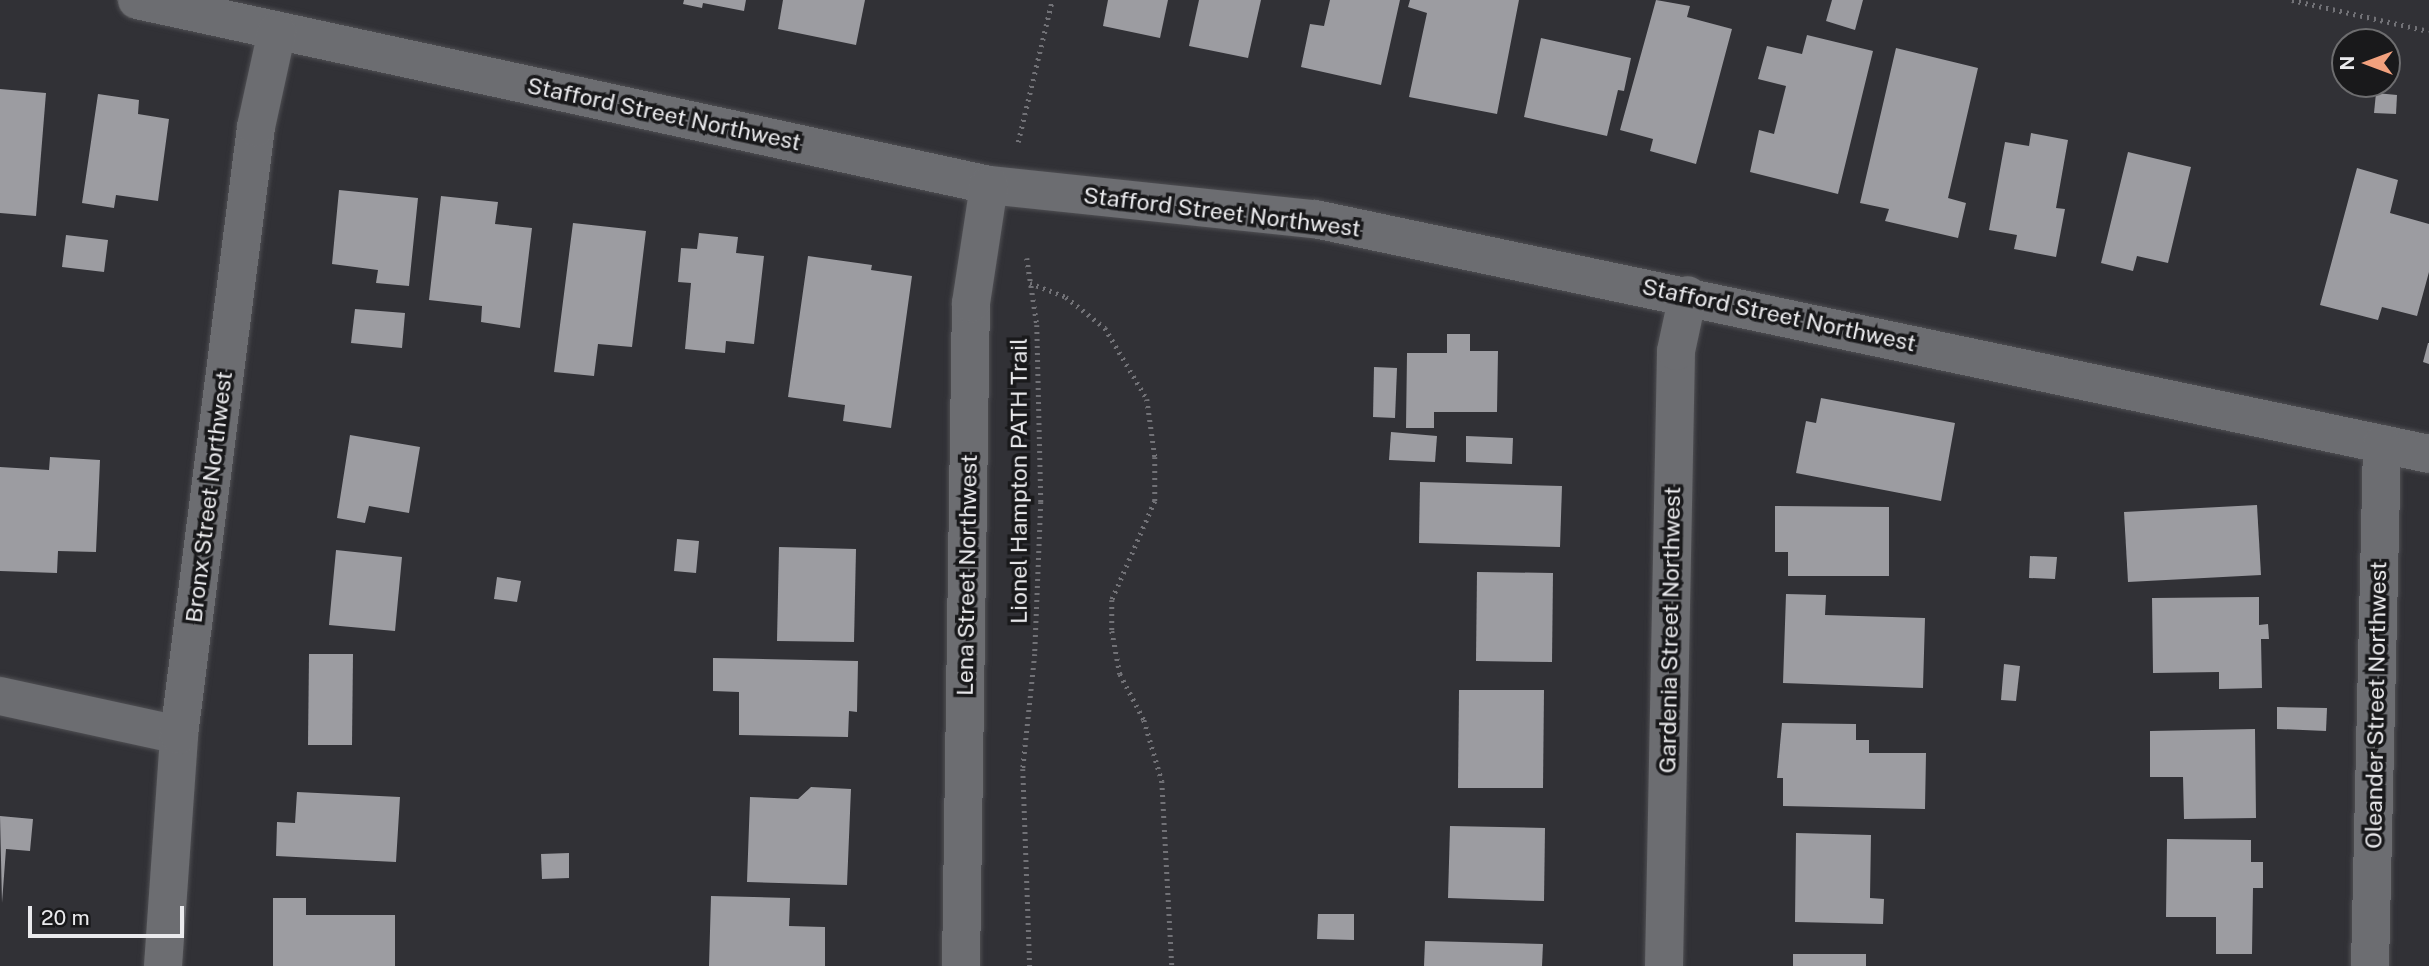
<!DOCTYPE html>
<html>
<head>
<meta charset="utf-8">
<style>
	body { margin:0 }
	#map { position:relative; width:2429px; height:966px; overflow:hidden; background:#313136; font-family:"Public Sans",sans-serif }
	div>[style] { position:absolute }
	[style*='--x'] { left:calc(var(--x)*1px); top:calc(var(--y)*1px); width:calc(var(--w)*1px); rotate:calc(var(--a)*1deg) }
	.building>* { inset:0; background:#9c9ca1 }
	.path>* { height:4.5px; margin-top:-2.25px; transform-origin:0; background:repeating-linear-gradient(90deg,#727277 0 2px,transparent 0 7px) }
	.roads { filter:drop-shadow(0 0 2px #4f4f53) drop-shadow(0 0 2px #4f4f53) }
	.minor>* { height:38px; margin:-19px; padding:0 19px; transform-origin:19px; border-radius:19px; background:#6c6d71 }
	span { translate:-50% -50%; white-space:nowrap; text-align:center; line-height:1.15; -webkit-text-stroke:7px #19191b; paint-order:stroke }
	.street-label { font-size:23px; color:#eaeaed }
	.north { position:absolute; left:2331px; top:28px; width:70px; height:70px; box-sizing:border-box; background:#19191b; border:2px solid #6d6d6f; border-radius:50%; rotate:270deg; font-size:19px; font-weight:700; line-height:28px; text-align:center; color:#eaeaed }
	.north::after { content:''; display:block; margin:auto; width:24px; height:32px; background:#f2a17e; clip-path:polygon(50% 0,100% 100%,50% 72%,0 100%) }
	.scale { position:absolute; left:28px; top:906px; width:156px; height:32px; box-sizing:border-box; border:4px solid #eaeaed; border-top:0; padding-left:9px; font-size:21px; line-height:24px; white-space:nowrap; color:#eaeaed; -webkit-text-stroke:5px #19191b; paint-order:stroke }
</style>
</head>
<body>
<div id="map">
	<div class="building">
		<i style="clip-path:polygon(684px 0,746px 0,744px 11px,703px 3px,702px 8px,683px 4px)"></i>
		<i style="clip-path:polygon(783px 0,865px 0,856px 45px,778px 29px)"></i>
		<i style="clip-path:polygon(1108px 0,1168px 0,1160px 38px,1103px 26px)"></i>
		<i style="clip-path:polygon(1199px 0,1261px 0,1248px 58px,1189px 46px)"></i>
		<i style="clip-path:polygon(1330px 0,1400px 0,1381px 85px,1301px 67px,1310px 24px,1324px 26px)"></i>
		<i style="clip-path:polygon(1410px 0,1519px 0,1497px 114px,1409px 97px,1427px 13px,1408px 7px)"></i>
		<i style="clip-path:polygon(1656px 0,1690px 6px,1687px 17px,1732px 29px,1696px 164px,1650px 151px,1653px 139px,1620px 130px)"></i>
		<i style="clip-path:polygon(1832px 0,1863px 0,1855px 30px,1826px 21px)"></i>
		<i style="clip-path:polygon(1807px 35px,1873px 51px,1838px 194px,1750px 172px,1759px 130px,1774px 134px,1786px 86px,1758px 79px,1767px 46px,1802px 54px)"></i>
		<i style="clip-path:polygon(1541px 38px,1631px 58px,1624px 91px,1618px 90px,1607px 136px,1524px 117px)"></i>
		<i style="clip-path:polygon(1896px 48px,1978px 68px,1948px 198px,1966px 203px,1958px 238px,1885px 221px,1889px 209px,1860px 203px)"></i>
		<i style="clip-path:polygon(0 89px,46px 93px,36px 216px,0 213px)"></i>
		<i style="clip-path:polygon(2376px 93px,2397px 95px,2396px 114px,2374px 113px)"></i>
		<i style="clip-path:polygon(98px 94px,139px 100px,138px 114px,169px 119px,158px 201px,116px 195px,114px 208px,82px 203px)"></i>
		<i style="clip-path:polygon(2031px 133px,2068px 140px,2056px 208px,2065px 209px,2056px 257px,2014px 249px,2017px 235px,1989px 230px,2005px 142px,2029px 146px)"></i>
		<i style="clip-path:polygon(2128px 152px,2191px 167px,2168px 263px,2137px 256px,2133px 271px,2101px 263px)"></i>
		<i style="clip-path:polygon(2357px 168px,2398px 180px,2390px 213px,2429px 224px,2429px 272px,2417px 316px,2382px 307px,2378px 320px,2320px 305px)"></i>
		<i style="clip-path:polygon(339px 190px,418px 198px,409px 286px,376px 283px,378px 270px,332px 264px)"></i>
		<i style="clip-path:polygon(441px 196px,498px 202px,495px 224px,532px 228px,520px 328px,481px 322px,482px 306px,429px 300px)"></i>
		<i style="clip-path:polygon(573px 223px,646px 231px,632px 347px,598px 344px,594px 376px,554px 372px)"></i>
		<i style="clip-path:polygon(699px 233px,738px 237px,736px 253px,764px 256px,754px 344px,726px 341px,725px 353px,685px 349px,691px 283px,678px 282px,681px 248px,697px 249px)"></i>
		<i style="clip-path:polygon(66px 235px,108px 240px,104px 272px,62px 267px)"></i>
		<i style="clip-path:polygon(808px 256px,872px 265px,871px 270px,912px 276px,891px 428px,843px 421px,845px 405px,788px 397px)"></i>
		<i style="clip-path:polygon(355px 309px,405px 313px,402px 348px,351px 343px)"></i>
		<i style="clip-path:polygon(1447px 334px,1470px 334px,1470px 351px,1498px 351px,1497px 412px,1434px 412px,1434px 428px,1406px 428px,1407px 353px,1447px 353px)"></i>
		<i style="clip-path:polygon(2428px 343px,2429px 343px,2429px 364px,2423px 362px)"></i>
		<i style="clip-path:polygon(1374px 367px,1397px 368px,1395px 418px,1373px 417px)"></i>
		<i style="clip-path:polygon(1821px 398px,1955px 423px,1941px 501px,1796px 473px,1806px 421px,1816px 423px)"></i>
		<i style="clip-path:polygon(1391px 432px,1437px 436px,1435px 462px,1389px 460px)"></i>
		<i style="clip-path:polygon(350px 435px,420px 447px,409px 513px,369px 506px,365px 523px,337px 518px)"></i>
		<i style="clip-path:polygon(1466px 436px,1513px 438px,1512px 464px,1466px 462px)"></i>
		<i style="clip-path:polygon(50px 457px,100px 460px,96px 552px,58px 551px,57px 573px,0 571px,0 467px,49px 470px)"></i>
		<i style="clip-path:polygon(1420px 482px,1562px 486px,1560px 547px,1419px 543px)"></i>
		<i style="clip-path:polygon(2257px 505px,2261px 575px,2128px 582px,2124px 512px)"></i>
		<i style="clip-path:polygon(1775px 506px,1889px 507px,1889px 576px,1788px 576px,1788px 552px,1775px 552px)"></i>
		<i style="clip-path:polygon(677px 539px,699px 541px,696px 573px,674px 571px)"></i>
		<i style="clip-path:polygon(779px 547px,856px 549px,854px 642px,777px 641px)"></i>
		<i style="clip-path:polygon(336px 550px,402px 557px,395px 631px,329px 625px)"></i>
		<i style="clip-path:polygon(2030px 556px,2057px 557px,2055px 579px,2029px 578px)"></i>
		<i style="clip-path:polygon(1477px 572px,1553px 573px,1552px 662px,1476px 661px)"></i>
		<i style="clip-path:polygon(497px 577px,521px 581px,517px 602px,494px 599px)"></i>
		<i style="clip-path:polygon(1786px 594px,1826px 595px,1825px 615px,1925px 618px,1923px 688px,1783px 683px)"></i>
		<i style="clip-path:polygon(2259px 597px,2259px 625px,2268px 624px,2269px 639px,2261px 639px,2262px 688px,2219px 689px,2219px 672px,2153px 673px,2152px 598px)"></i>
		<i style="clip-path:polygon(309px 654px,353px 654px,352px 745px,308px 745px)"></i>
		<i style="clip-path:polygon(713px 658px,858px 661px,857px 712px,849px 711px,848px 737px,739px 735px,739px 692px,713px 691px)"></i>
		<i style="clip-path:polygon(2004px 664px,2020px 666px,2016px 701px,2001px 700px)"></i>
		<i style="clip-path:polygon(1459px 690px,1544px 690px,1543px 788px,1458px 788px)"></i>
		<i style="clip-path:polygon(2277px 707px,2327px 708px,2326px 731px,2277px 729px)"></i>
		<i style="clip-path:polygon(1782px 723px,1856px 724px,1856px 740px,1869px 740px,1869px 753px,1926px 753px,1925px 809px,1783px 806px,1783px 778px,1777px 778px)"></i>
		<i style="clip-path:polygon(2255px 729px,2256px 818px,2184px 819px,2183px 777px,2150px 777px,2150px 731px)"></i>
		<i style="clip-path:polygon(811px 787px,851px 789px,847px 885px,747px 882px,750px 797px,798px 799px)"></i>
		<i style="clip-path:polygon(297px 792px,400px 797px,396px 862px,276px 856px,277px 822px,295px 823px)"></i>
		<i style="clip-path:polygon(0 816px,33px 819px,30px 851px,6px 849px,2px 903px)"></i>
		<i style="clip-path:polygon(1450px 826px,1545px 828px,1544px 901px,1448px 898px)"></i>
		<i style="clip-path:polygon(1796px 833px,1871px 835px,1870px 898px,1884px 899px,1883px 924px,1795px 922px)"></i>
		<i style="clip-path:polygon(2167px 839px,2251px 840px,2251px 862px,2263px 862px,2263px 888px,2253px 888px,2252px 954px,2216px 954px,2216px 917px,2166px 917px)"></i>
		<i style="clip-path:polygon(569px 853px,569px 878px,542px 879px,541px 854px)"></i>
		<i style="clip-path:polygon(711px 896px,790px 898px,789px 926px,825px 927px,825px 966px,709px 966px)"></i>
		<i style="clip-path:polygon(273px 898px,306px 898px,306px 915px,395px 915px,395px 966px,273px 966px)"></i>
		<i style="clip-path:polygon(1318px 914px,1354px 914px,1354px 940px,1317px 939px)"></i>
		<i style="clip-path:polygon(1425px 941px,1543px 944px,1542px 966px,1424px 966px)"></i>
		<i style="clip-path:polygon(1793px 954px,1866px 954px,1866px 966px,1793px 966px)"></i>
	</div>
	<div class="path">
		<i style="--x:2292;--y:0;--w:140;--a:12.8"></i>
		<i style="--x:1018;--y:142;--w:146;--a:-76.5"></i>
		<i style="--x:1027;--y:258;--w:68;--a:81.5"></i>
		<i style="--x:1037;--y:325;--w:177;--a:88.7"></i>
		<i style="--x:1041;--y:502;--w:152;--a:92.3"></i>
		<i style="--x:1035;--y:654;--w:116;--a:96"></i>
		<i style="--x:1023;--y:769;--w:197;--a:88"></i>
		<i style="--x:1030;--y:283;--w:39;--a:21"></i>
		<i style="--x:1066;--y:297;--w:50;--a:38.5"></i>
		<i style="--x:1105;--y:328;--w:82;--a:59.4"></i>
		<i style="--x:1147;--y:399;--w:59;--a:82.1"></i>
		<i style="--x:1155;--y:457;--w:44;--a:90"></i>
		<i style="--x:1155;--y:501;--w:108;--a:113.5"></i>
		<i style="--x:1112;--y:600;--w:31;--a:90"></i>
		<i style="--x:1112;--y:631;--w:44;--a:79.5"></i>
		<i style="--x:1120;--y:674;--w:52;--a:62.4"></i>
		<i style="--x:1144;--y:720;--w:64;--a:73.6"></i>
		<i style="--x:1162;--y:781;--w:185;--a:86.9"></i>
	</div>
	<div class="roads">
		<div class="minor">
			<i style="--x:137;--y:0;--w:872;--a:12.25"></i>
			<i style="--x:989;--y:185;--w:328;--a:6"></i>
			<i style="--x:1315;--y:219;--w:1139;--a:11.91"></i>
			<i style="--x:0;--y:696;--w:183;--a:12.3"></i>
			<i style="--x:163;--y:966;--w:232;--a:-86"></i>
			<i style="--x:179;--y:735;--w:613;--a:-82.78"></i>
			<i style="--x:256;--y:127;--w:98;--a:-77.7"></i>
			<i style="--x:961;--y:966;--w:663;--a:-89.14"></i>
			<i style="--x:971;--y:303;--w:119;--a:-81.3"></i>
			<i style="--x:1664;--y:966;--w:615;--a:-88.88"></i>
			<i style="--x:1676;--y:351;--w:57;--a:-77.9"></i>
			<i style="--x:2370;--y:966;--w:522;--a:-88.68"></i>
		</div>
	</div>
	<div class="street-label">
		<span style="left:664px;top:114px;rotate:12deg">Stafford Street Northwest</span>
		<span style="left:1222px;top:212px;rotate:7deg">Stafford Street Northwest</span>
		<span style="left:1779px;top:315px;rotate:12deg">Stafford Street Northwest</span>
		<span style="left:1019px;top:481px;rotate:-90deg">Lionel Hampton PATH Trail</span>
		<span style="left:209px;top:497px;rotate:-83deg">Bronx Street Northwest</span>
		<span style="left:967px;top:575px;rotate:-89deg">Lena Street Northwest</span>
		<span style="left:1670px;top:630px;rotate:-89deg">Gardenia Street Northwest</span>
		<span style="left:2376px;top:705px;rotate:-89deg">Oleander Street Northwest</span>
	</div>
	<div class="north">N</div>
	<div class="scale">20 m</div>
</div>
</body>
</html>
